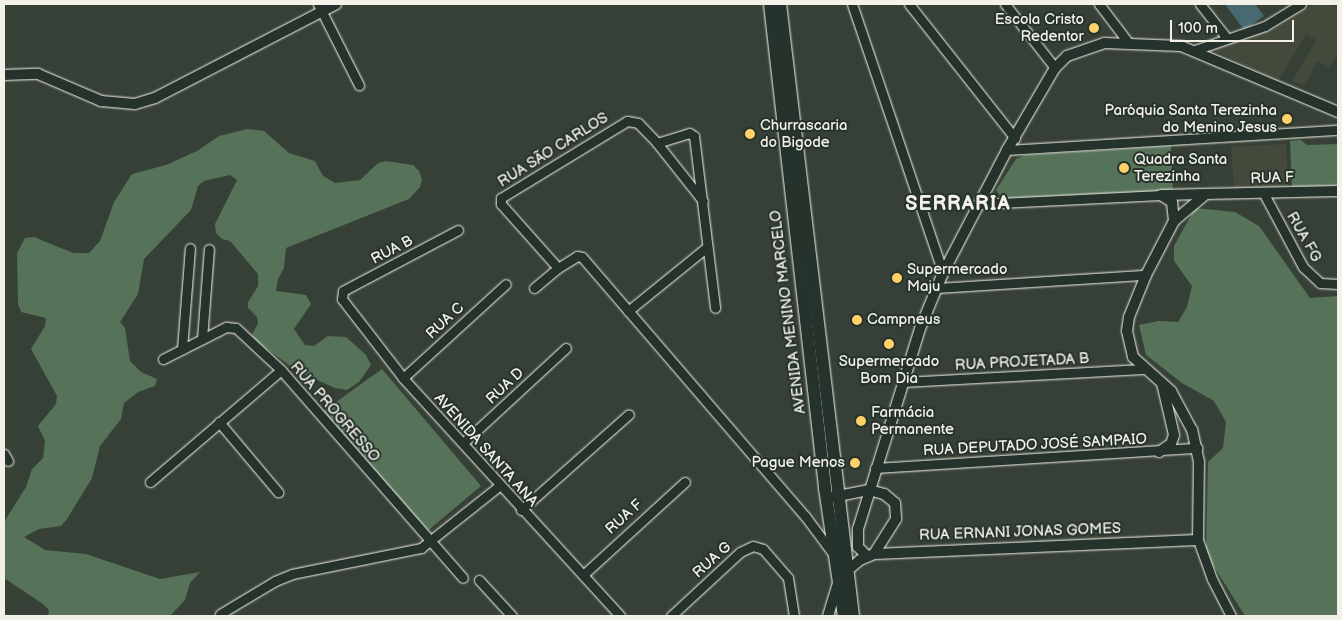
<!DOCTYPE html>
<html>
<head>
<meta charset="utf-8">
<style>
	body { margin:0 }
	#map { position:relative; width:1342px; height:620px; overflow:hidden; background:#374036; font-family:"Balsamiq Sans",sans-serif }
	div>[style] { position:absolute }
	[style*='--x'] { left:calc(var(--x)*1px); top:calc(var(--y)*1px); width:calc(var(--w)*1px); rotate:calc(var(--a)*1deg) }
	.built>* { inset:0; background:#434a3c }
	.green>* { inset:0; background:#567259 }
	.water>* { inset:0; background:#496970 }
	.roads { filter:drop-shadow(0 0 1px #f4f1e8) drop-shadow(0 0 1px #f4f1e8) }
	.minor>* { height:9px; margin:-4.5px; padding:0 4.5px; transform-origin:4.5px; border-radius:4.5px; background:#26332d }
	.tertiary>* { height:10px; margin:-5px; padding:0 5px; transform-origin:5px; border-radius:5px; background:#26332d }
	.primary>* { height:12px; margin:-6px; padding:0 6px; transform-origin:6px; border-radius:6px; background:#26332d }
	.dots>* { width:14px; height:14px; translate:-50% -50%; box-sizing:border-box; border:2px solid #26332d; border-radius:50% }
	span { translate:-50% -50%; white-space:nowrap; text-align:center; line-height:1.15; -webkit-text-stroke:4px #26332d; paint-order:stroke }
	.poi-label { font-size:15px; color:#f4f1e8 }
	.right { translate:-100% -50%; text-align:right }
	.left { translate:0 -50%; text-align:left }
	.street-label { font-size:15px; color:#f4f1e8 }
	.district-label { font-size:20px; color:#f4f1e8; font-weight:700; letter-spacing:1px }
	.frame { position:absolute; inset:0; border:5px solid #f4f1e8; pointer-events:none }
	.scale { position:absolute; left:1170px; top:20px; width:124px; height:22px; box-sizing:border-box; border:2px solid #f4f1e8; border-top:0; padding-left:6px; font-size:15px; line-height:18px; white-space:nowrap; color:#f4f1e8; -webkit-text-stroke:4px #26332d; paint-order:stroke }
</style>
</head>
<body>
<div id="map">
	<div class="built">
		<i style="clip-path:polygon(1315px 4px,1329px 4px,1338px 8px,1338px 53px,1329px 67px,1317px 61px,1305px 85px,1292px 81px,1316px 40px,1306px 34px,1278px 81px,1213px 50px,1215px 46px,1272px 30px)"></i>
		<i style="clip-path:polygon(1286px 144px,1288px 186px,1234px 189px,1231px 147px)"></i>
	</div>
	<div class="green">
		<i style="clip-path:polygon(247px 129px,264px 131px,289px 153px,315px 161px,323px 176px,335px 183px,360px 180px,378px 163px,386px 161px,413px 165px,419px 171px,422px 179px,420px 187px,409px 199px,286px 248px,284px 268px,278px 279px,276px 291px,306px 295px,311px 304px,294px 329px,305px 345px,314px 346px,328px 336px,346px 337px,366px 355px,371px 365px,359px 382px,347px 390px,335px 388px,297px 371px,251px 337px,258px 323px,257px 317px,248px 308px,248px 302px,258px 286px,258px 274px,230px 241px,222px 239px,216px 233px,215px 224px,237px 180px,230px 175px,204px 181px,198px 186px,191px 210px,144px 259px,138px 294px,120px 322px,125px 328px,130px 361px,141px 372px,157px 379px,155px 386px,138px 392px,124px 403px,121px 419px,100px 446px,92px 478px,67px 519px,61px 526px,39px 529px,24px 537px,45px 550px,86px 554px,160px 579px,200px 572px,190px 583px,185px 600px,170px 616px,48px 616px,49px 610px,43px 604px,4px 578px,4px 522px,26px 487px,32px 469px,43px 458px,45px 441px,38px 426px,56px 404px,57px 396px,31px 349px,45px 326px,46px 318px,21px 312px,18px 304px,17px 253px,25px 238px,34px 237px,73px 253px,89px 253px,100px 241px,114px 202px,132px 174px,166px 165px,197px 151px,219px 136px)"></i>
		<i style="clip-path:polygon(1301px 140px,1307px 145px,1338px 144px,1338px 185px,1292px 188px,1290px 141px)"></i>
		<i style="clip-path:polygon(1171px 146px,1173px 192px,1002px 199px,996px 190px,1016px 159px,1025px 155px)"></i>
		<i style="clip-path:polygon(1195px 208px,1235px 212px,1259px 226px,1310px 298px,1338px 296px,1338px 616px,1245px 616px,1206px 554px,1208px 462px,1223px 448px,1226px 422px,1214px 401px,1182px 383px,1146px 355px,1139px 325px,1159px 321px,1178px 322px,1187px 307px,1192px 286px,1174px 261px,1174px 246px)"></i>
		<i style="clip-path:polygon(382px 369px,481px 486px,424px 534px,318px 415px)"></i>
	</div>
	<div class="water">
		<i style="clip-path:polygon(1225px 4px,1255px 4px,1264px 16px,1244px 30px)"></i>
	</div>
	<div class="roads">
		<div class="minor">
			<i style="--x:318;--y:4;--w:91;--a:63.2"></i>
			<i style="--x:852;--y:4;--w:284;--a:71.3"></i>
			<i style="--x:909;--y:4;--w:171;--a:51.7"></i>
			<i style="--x:1005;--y:4;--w:81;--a:52"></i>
			<i style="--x:1099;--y:4;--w:48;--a:52.7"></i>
			<i style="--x:1200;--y:4;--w:42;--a:51.8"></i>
			<i style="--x:1195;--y:50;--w:74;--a:-18.9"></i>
			<i style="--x:1265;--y:26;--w:42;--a:-31.4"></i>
			<i style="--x:657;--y:143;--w:34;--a:-17"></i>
			<i style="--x:689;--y:133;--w:6;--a:31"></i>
			<i style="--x:694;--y:136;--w:173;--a:83"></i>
			<i style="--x:1007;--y:150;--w:332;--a:-3.5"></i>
			<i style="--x:1264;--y:194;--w:83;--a:61.9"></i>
			<i style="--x:1303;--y:267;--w:23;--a:43"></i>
			<i style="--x:1320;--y:283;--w:18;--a:3"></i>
			<i style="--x:979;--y:204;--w:182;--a:-2.8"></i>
			<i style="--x:458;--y:230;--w:130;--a:152.1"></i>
			<i style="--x:343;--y:291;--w:8;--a:97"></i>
			<i style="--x:342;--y:299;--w:100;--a:52.3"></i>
			<i style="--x:403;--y:378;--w:322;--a:47.6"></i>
			<i style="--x:558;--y:268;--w:86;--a:-131.7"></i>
			<i style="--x:501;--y:204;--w:6;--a:-90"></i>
			<i style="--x:501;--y:198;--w:148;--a:-31.4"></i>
			<i style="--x:627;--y:121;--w:11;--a:10"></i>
			<i style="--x:638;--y:123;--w:28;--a:46"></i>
			<i style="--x:657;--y:143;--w:74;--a:51.6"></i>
			<i style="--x:534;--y:288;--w:31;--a:-40"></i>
			<i style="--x:558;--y:268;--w:22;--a:-32"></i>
			<i style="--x:577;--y:256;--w:5;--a:11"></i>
			<i style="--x:582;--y:257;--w:342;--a:49.3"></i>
			<i style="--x:805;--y:516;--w:49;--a:53.4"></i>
			<i style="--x:937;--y:288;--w:209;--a:-3.6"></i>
			<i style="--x:628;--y:311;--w:102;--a:-39"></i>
			<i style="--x:202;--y:339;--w:90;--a:-85.6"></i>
			<i style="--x:182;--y:349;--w:101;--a:-85.5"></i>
			<i style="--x:163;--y:359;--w:71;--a:-26.9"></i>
			<i style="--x:226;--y:327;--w:10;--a:6"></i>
			<i style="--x:236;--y:328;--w:62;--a:43"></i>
			<i style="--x:281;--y:370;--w:276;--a:48.8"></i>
			<i style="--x:403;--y:378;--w:139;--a:-42.4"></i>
			<i style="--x:903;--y:382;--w:240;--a:-3.1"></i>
			<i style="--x:219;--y:422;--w:92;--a:49.9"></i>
			<i style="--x:463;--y:443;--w:140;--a:-42.7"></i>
			<i style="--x:4;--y:454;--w:8;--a:60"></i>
			<i style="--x:875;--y:468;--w:323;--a:-3.6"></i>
			<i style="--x:150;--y:482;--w:172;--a:-40.5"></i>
			<i style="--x:521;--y:510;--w:144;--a:-41.6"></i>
			<i style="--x:1198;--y:540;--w:41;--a:70.3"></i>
			<i style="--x:1212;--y:579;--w:42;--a:62.8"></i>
			<i style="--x:583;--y:575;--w:138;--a:-42.4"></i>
			<i style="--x:479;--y:580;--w:49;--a:47.5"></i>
			<i style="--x:220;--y:614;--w:64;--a:-31"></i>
			<i style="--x:275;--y:581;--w:18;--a:-22"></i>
			<i style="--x:292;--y:574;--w:132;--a:-11.4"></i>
			<i style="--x:421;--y:548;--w:100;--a:-38.5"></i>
			<i style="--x:671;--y:616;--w:94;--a:-42.8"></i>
			<i style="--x:740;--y:552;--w:14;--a:-25"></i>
			<i style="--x:753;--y:546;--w:10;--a:17"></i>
			<i style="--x:763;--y:549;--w:38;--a:49"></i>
			<i style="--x:788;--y:578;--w:38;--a:81"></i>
		</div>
		<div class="tertiary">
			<i style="--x:4;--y:75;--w:34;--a:-2"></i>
			<i style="--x:38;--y:74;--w:69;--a:23.2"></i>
			<i style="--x:101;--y:101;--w:34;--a:5"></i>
			<i style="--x:135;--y:104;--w:21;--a:-17"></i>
			<i style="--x:155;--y:98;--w:204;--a:-27.4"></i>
			<i style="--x:1161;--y:195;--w:177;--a:-1.3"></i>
			<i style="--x:1161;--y:195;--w:13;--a:32"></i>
			<i style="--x:1172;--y:202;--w:19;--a:84"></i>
			<i style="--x:1159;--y:452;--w:14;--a:-34"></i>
			<i style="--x:1171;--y:444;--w:9;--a:-72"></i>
			<i style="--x:1174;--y:435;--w:53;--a:-103"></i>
			<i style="--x:833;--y:497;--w:37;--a:-11"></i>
			<i style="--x:869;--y:490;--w:16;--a:15"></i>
			<i style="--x:884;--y:494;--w:14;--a:39"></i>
			<i style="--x:895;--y:503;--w:16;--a:86"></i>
			<i style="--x:896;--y:519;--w:41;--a:122.2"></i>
			<i style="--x:867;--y:556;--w:13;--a:-135"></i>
			<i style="--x:858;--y:547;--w:18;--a:-90"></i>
			<i style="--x:858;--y:529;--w:213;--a:-72.8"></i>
			<i style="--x:921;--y:326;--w:57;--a:-67.5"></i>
			<i style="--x:943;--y:273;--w:139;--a:-62.5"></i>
			<i style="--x:1007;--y:150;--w:95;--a:-59.7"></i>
			<i style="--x:1055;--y:68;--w:17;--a:-45"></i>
			<i style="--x:1067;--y:56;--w:39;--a:-19"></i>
			<i style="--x:1104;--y:43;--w:77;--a:2.2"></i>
			<i style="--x:1181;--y:46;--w:170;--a:22.8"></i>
			<i style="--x:848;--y:570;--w:16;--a:-40"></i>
			<i style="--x:860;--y:560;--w:15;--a:-23"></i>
			<i style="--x:874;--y:554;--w:324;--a:-2.5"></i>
			<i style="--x:1198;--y:540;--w:78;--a:-89.3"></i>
			<i style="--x:1199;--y:462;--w:33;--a:-102"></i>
			<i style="--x:1192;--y:430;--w:44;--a:-118.3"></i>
			<i style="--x:1171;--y:391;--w:51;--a:-138.2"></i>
			<i style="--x:1133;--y:357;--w:27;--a:-103"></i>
			<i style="--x:1127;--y:331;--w:14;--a:-82"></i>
			<i style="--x:1129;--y:317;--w:45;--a:-68"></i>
			<i style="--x:1146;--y:275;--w:61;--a:-62.6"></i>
			<i style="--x:1174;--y:221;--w:42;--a:-40.2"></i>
			<i style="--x:828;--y:616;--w:34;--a:-73"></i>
		</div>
		<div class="primary">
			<i style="--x:770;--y:4;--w:487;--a:83.5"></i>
			<i style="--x:825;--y:488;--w:129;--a:81.6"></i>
			<i style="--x:780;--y:4;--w:616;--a:83.2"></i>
		</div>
	</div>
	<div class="dots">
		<i style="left:1094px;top:28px;background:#ffd166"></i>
		<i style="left:1287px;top:119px;background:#ffd166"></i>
		<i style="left:750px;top:134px;background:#ffd166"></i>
		<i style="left:1124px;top:168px;background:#ffd166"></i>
		<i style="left:897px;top:278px;background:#ffd166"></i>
		<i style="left:857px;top:320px;background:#ffd166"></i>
		<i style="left:889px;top:344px;background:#ffd166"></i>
		<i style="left:861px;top:421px;background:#ffd166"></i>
		<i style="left:855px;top:463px;background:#ffd166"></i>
	</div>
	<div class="poi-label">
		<span class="right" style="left:1084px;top:28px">Escola Cristo<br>Redentor</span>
		<span class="right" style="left:1277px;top:119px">Paróquia Santa Terezinha<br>do Menino Jesus</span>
		<span class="left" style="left:760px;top:134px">Churrascaria<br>do Bigode</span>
		<span class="left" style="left:1134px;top:168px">Quadra Santa<br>Terezinha</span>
		<span class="left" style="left:907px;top:278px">Supermercado<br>Maju</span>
		<span class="left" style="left:867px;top:320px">Campneus</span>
		<span style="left:889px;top:370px">Supermercado<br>Bom Dia</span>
		<span class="left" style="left:871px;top:421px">Farmácia<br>Permanente</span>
		<span class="right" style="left:845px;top:463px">Pague Menos</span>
	</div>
	<div class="street-label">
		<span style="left:553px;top:150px;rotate:-32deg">RUA SÃO CARLOS</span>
		<span style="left:1272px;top:178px;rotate:-2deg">RUA F</span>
		<span style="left:1304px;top:237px;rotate:60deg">RUA FG</span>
		<span style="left:392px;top:250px;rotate:-28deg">RUA B</span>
		<span style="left:788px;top:312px;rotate:-97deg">AVENIDA MENINO MARCELO</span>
		<span style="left:445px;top:321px;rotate:-43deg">RUA C</span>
		<span style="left:1022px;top:362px;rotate:-3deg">RUA PROJETADA B</span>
		<span style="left:505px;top:386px;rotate:-43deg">RUA D</span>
		<span style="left:335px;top:412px;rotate:49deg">RUA PROGRESSO</span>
		<span style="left:1035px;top:445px;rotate:-3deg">RUA DEPUTADO JOSÉ SAMPAIO</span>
		<span style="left:486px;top:450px;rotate:48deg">AVENIDA SANTA ANA</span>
		<span style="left:624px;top:517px;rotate:-42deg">RUA F</span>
		<span style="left:1020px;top:532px;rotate:-2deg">RUA ERNANI JONAS GOMES</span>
		<span style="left:712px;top:560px;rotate:-42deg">RUA G</span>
	</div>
	<div class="district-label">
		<span style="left:958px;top:204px">SERRARIA</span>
	</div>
	<div class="frame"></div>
	<div class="scale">100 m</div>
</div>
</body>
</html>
